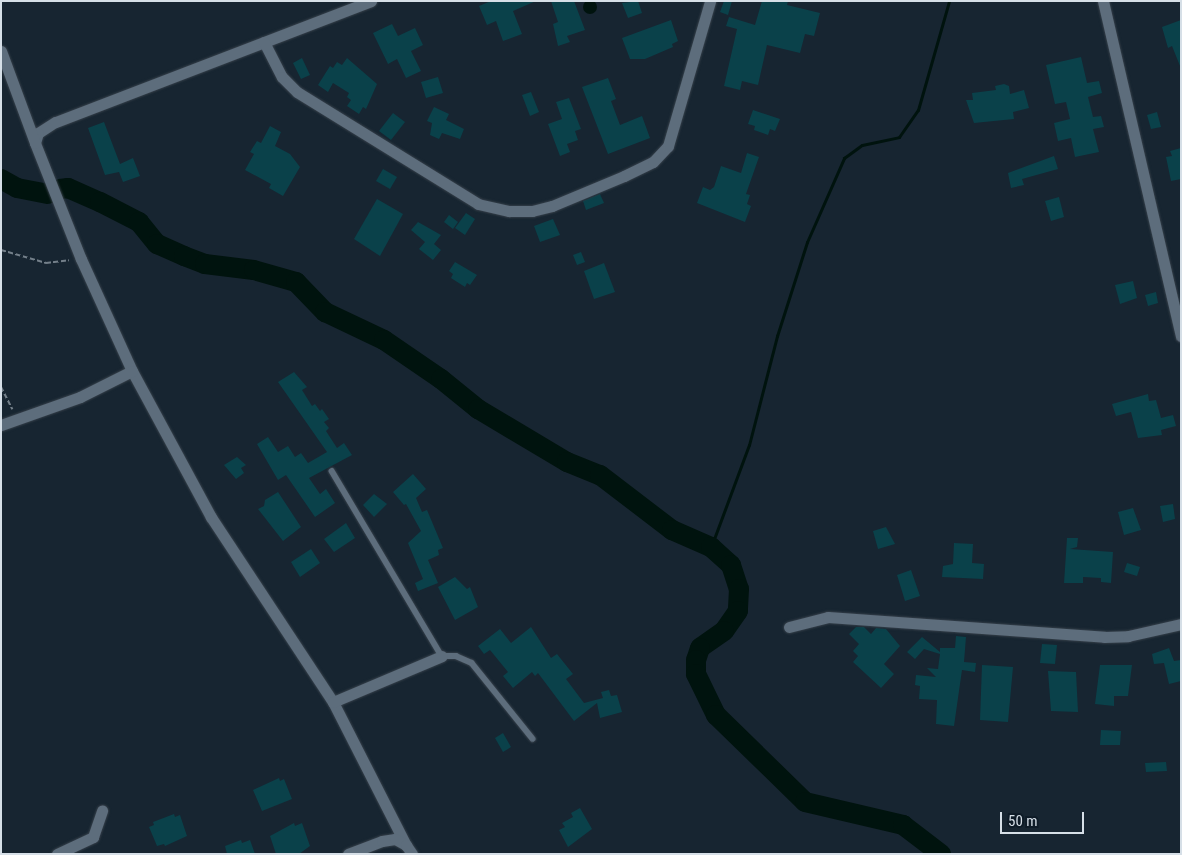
<!DOCTYPE html>
<html>
<head>
<meta charset="utf-8">
<style>
	body { margin:0 }
	#map { position:relative; width:1182px; height:855px; overflow:hidden; background:#172531; font-family:"Roboto Condensed",sans-serif }
	div>[style] { position:absolute }
	[style*='--x'] { left:calc(var(--x)*1px); top:calc(var(--y)*1px); width:calc(var(--w)*1px); rotate:calc(var(--a)*1deg) }
	.water>* { inset:0; background:#00130e }
	.round { border-radius:50% }
	.stream>* { height:3px; margin:-1.5px; padding:0 1.5px; transform-origin:1.5px; border-radius:1.5px; background:#00130e }
	.river>* { height:20px; margin:-10px; padding:0 10px; transform-origin:10px; border-radius:10px; background:#00130e }
	.building>* { inset:0; background:#0a414a }
	.path>* { height:2px; margin-top:-1px; transform-origin:0; background:repeating-linear-gradient(90deg,#737f89 0 5px,transparent 0 7.5px) }
	.roads { filter:drop-shadow(0 0 1px #36404a) drop-shadow(0 0 1px #36404a) }
	.service>* { height:5.5px; margin:-2.75px; padding:0 2.75px; transform-origin:2.75px; border-radius:2.75px; background:#5d6d7c }
	.minor>* { height:11px; margin:-5.5px; padding:0 5.5px; transform-origin:5.5px; border-radius:5.5px; background:#5d6d7c }
	span { translate:-50% -50%; white-space:nowrap; text-align:center; line-height:1.15; -webkit-text-stroke:4px #0e1b27; paint-order:stroke }
	.frame { position:absolute; inset:0; border:2px solid #d6dfe7; pointer-events:none }
	.scale { position:absolute; left:1000px; top:812px; width:84px; height:22px; box-sizing:border-box; border:2px solid #d6dfe7; border-top:0; padding-left:6px; font-size:15px; line-height:18px; white-space:nowrap; color:#d6dfe7; -webkit-text-stroke:4px #0e1b27; paint-order:stroke }
</style>
</head>
<body>
<div id="map">
	<div class="water">
		<i class="round" style="left:583px;top:0;width:14px;height:14px"></i>
	</div>
	<div class="stream">
		<i style="--x:711;--y:547;--w:109;--a:-69.6"></i>
		<i style="--x:749;--y:445;--w:113;--a:-75.6"></i>
		<i style="--x:777;--y:336;--w:99;--a:-72.3"></i>
		<i style="--x:807;--y:242;--w:92;--a:-66.2"></i>
		<i style="--x:844;--y:158;--w:22;--a:-36"></i>
		<i style="--x:862;--y:145;--w:38;--a:-12"></i>
		<i style="--x:899;--y:137;--w:33;--a:-55"></i>
		<i style="--x:918;--y:110;--w:113;--a:-74.1"></i>
	</div>
	<div class="river">
		<i style="--x:1;--y:179;--w:18;--a:29"></i>
		<i style="--x:17;--y:188;--w:31;--a:11"></i>
		<i style="--x:60;--y:189;--w:8;--a:-7"></i>
		<i style="--x:68;--y:188;--w:35;--a:24"></i>
		<i style="--x:100;--y:202;--w:44;--a:27.1"></i>
		<i style="--x:139;--y:222;--w:28;--a:51"></i>
		<i style="--x:157;--y:244;--w:30;--a:24"></i>
		<i style="--x:184;--y:256;--w:22;--a:21"></i>
		<i style="--x:205;--y:264;--w:49;--a:7"></i>
		<i style="--x:254;--y:270;--w:44;--a:15.9"></i>
		<i style="--x:296;--y:282;--w:42;--a:46"></i>
		<i style="--x:325;--y:312;--w:65;--a:25.4"></i>
		<i style="--x:384;--y:340;--w:69;--a:34.4"></i>
		<i style="--x:441;--y:379;--w:48;--a:39"></i>
		<i style="--x:478;--y:409;--w:104;--a:30.8"></i>
		<i style="--x:567;--y:462;--w:35;--a:22"></i>
		<i style="--x:600;--y:475;--w:91;--a:37.4"></i>
		<i style="--x:672;--y:530;--w:43;--a:23.6"></i>
		<i style="--x:711;--y:547;--w:27;--a:42"></i>
		<i style="--x:731;--y:565;--w:25;--a:72"></i>
		<i style="--x:739;--y:589;--w:22;--a:93"></i>
		<i style="--x:738;--y:611;--w:24;--a:125"></i>
		<i style="--x:724;--y:631;--w:29;--a:145"></i>
		<i style="--x:700;--y:648;--w:13;--a:108"></i>
		<i style="--x:696;--y:660;--w:14;--a:90"></i>
		<i style="--x:696;--y:674;--w:46;--a:64"></i>
		<i style="--x:716;--y:715;--w:124;--a:44.3"></i>
		<i style="--x:805;--y:802;--w:101;--a:13.2"></i>
		<i style="--x:903;--y:825;--w:48;--a:37.3"></i>
	</div>
	<div class="building">
		<i style="clip-path:polygon(491px 1px,536px 1px,513px 11px,522px 34px,503px 41px,496px 21px,487px 25px,479px 6px)"></i>
		<i style="clip-path:polygon(551px 1px,574px 1px,585px 30px,567px 36px,570px 42px,558px 46px,553px 24px,558px 22px)"></i>
		<i style="clip-path:polygon(638px 1px,642px 13px,628px 18px,622px 3px)"></i>
		<i style="clip-path:polygon(724px 1px,732px 1px,728px 15px,720px 12px)"></i>
		<i style="clip-path:polygon(762px 1px,788px 1px,787px 5px,820px 13px,814px 36px,805px 34px,800px 53px,767px 45px,758px 85px,742px 81px,740px 90px,724px 86px,737px 29px,726px 26px,729px 17px,755px 25px)"></i>
		<i style="clip-path:polygon(671px 20px,678px 41px,672px 44px,673px 47px,645px 59px,630px 59px,622px 38px)"></i>
		<i style="clip-path:polygon(1181px 20px,1181px 66px,1180px 66px,1172px 46px,1168px 48px,1162px 27px)"></i>
		<i style="clip-path:polygon(392px 24px,398px 36px,415px 28px,423px 45px,411px 51px,421px 71px,406px 78px,397px 59px,388px 64px,373px 33px)"></i>
		<i style="clip-path:polygon(1081px 57px,1087px 83px,1099px 81px,1102px 93px,1088px 97px,1093px 117px,1101px 116px,1104px 127px,1093px 129px,1099px 152px,1075px 157px,1071px 138px,1058px 141px,1054px 123px,1070px 119px,1066px 102px,1055px 104px,1046px 65px)"></i>
		<i style="clip-path:polygon(302px 58px,310px 75px,301px 79px,293px 63px)"></i>
		<i style="clip-path:polygon(347px 58px,377px 84px,366px 109px,363px 107px,359px 114px,347px 106px,351px 100px,347px 97px,349px 93px,333px 83px,328px 92px,318px 85px,330px 66px,333px 68px,337px 62px,342px 65px)"></i>
		<i style="clip-path:polygon(438px 77px,443px 93px,426px 98px,421px 82px)"></i>
		<i style="clip-path:polygon(608px 78px,616px 99px,611px 101px,620px 125px,642px 116px,650px 138px,608px 154px,582px 87px)"></i>
		<i style="clip-path:polygon(1004px 84px,1009px 86px,1010px 94px,1024px 90px,1029px 108px,1013px 112px,1014px 119px,974px 123px,966px 100px,973px 100px,972px 93px,996px 90px,995px 86px)"></i>
		<i style="clip-path:polygon(531px 92px,539px 112px,530px 116px,522px 95px)"></i>
		<i style="clip-path:polygon(569px 98px,581px 129px,575px 131px,578px 140px,567px 144px,570px 152px,560px 156px,548px 124px,562px 119px,556px 102px)"></i>
		<i style="clip-path:polygon(434px 107px,449px 114px,446px 120px,464px 129px,460px 139px,442px 133px,439px 139px,430px 135px,432px 123px,427px 121px)"></i>
		<i style="clip-path:polygon(753px 110px,780px 119px,775px 131px,770px 129px,768px 135px,754px 130px,755px 126px,748px 124px)"></i>
		<i style="clip-path:polygon(1157px 112px,1161px 127px,1151px 129px,1147px 115px)"></i>
		<i style="clip-path:polygon(393px 113px,405px 122px,391px 140px,379px 131px)"></i>
		<i style="clip-path:polygon(104px 122px,120px 164px,133px 158px,140px 176px,123px 182px,119px 172px,105px 175px,88px 128px)"></i>
		<i style="clip-path:polygon(270px 126px,281px 132px,275px 146px,290px 154px,300px 167px,283px 196px,269px 188px,271px 184px,245px 170px,254px 154px,250px 152px,257px 141px,261px 143px)"></i>
		<i style="clip-path:polygon(1181px 148px,1181px 179px,1171px 181px,1166px 157px,1172px 156px,1170px 151px)"></i>
		<i style="clip-path:polygon(747px 153px,759px 157px,746px 194px,750px 195px,747px 204px,751px 206px,745px 222px,697px 203px,703px 187px,710px 190px,714px 187px,721px 166px,741px 173px)"></i>
		<i style="clip-path:polygon(1054px 156px,1058px 169px,1022px 179px,1024px 185px,1011px 188px,1008px 173px)"></i>
		<i style="clip-path:polygon(383px 169px,397px 177px,390px 189px,376px 181px)"></i>
		<i style="clip-path:polygon(600px 194px,604px 203px,586px 210px,583px 201px)"></i>
		<i style="clip-path:polygon(1059px 197px,1064px 217px,1051px 221px,1045px 201px)"></i>
		<i style="clip-path:polygon(377px 199px,403px 214px,380px 256px,354px 239px)"></i>
		<i style="clip-path:polygon(466px 213px,475px 219px,465px 235px,455px 228px)"></i>
		<i style="clip-path:polygon(449px 215px,458px 222px,453px 229px,444px 222px)"></i>
		<i style="clip-path:polygon(553px 219px,560px 235px,540px 242px,534px 226px)"></i>
		<i style="clip-path:polygon(418px 222px,441px 235px,434px 244px,441px 250px,433px 260px,419px 249px,425px 242px,411px 230px)"></i>
		<i style="clip-path:polygon(581px 252px,585px 262px,577px 265px,573px 255px)"></i>
		<i style="clip-path:polygon(455px 262px,477px 275px,470px 285px,467px 283px,465px 287px,451px 278px,453px 274px,449px 271px)"></i>
		<i style="clip-path:polygon(604px 263px,615px 292px,594px 299px,584px 271px)"></i>
		<i style="clip-path:polygon(1133px 281px,1137px 298px,1120px 304px,1115px 285px)"></i>
		<i style="clip-path:polygon(1156px 292px,1158px 303px,1148px 306px,1145px 295px)"></i>
		<i style="clip-path:polygon(294px 372px,307px 387px,302px 390px,312px 406px,315px 404px,320px 411px,322px 409px,329px 419px,324px 422px,329px 428px,326px 431px,337px 448px,344px 443px,352px 455px,309px 478px,320px 494px,326px 489px,335px 503px,315px 517px,286px 475px,278px 480px,257px 444px,268px 437px,278px 452px,288px 446px,295px 457px,301px 453px,308px 463px,327px 452px,278px 382px)"></i>
		<i style="clip-path:polygon(1148px 394px,1149px 401px,1156px 400px,1161px 418px,1173px 415px,1176px 426px,1161px 430px,1162px 435px,1138px 438px,1131px 412px,1116px 416px,1112px 404px)"></i>
		<i style="clip-path:polygon(237px 457px,246px 465px,241px 468px,244px 473px,236px 479px,224px 465px)"></i>
		<i style="clip-path:polygon(413px 474px,426px 489px,416px 498px,422px 512px,427px 510px,443px 548px,438px 550px,439px 555px,428px 560px,438px 583px,418px 591px,415px 583px,423px 579px,408px 543px,421px 531px,406px 504px,404px 505px,393px 492px)"></i>
		<i style="clip-path:polygon(278px 492px,301px 527px,283px 541px,258px 509px,264px 506px,265px 500px)"></i>
		<i style="clip-path:polygon(374px 494px,387px 504px,374px 517px,363px 505px)"></i>
		<i style="clip-path:polygon(1173px 504px,1175px 519px,1163px 522px,1160px 506px)"></i>
		<i style="clip-path:polygon(1133px 508px,1141px 530px,1124px 535px,1118px 512px)"></i>
		<i style="clip-path:polygon(346px 523px,355px 538px,334px 552px,324px 539px)"></i>
		<i style="clip-path:polygon(886px 527px,895px 544px,878px 549px,873px 531px)"></i>
		<i style="clip-path:polygon(1067px 538px,1078px 538px,1077px 547px,1070px 549px,1113px 552px,1111px 583px,1101px 582px,1101px 578px,1083px 577px,1083px 583px,1064px 583px)"></i>
		<i style="clip-path:polygon(954px 543px,973px 544px,972px 563px,984px 564px,983px 579px,942px 577px,943px 566px,953px 564px)"></i>
		<i style="clip-path:polygon(311px 549px,320px 563px,300px 577px,291px 562px)"></i>
		<i style="clip-path:polygon(1127px 563px,1140px 567px,1137px 576px,1124px 572px)"></i>
		<i style="clip-path:polygon(911px 570px,920px 596px,905px 601px,897px 575px)"></i>
		<i style="clip-path:polygon(455px 577px,467px 589px,470px 587px,478px 607px,455px 620px,438px 587px)"></i>
		<i style="clip-path:polygon(531px 627px,551px 658px,557px 654px,573px 674px,566px 679px,584px 703px,603px 698px,601px 692px,609px 690px,611px 696px,617px 695px,622px 712px,600px 718px,597px 703px,574px 721px,538px 673px,535px 676px,532px 672px,513px 688px,503px 676px,508px 672px,490px 650px,484px 654px,478px 646px,500px 629px,511px 643px)"></i>
		<i style="clip-path:polygon(856px 627px,864px 627px,871px 634px,876px 628px,886px 629px,900px 646px,884px 664px,894px 674px,881px 688px,853px 662px,858px 656px,853px 651px,859px 644px,849px 634px)"></i>
		<i style="clip-path:polygon(956px 636px,966px 637px,964px 662px,976px 663px,975px 672px,962px 670px,954px 726px,936px 724px,937px 700px,919px 699px,920px 686px,915px 685px,916px 675px,936px 677px,927px 668px,938px 669px,940px 654px,924px 649px,915px 659px,907px 652px,922px 637px,940px 652px,940px 648px,955px 648px)"></i>
		<i style="clip-path:polygon(1042px 644px,1057px 645px,1055px 664px,1040px 663px)"></i>
		<i style="clip-path:polygon(1169px 648px,1174px 661px,1181px 660px,1181px 681px,1169px 684px,1164px 663px,1154px 664px,1152px 654px)"></i>
		<i style="clip-path:polygon(982px 665px,1013px 667px,1008px 722px,980px 720px)"></i>
		<i style="clip-path:polygon(1100px 665px,1132px 665px,1128px 696px,1114px 696px,1114px 706px,1095px 704px)"></i>
		<i style="clip-path:polygon(1048px 671px,1076px 672px,1078px 712px,1051px 711px)"></i>
		<i style="clip-path:polygon(1101px 730px,1121px 731px,1120px 745px,1100px 745px)"></i>
		<i style="clip-path:polygon(503px 733px,511px 747px,503px 752px,495px 738px)"></i>
		<i style="clip-path:polygon(1166px 762px,1167px 771px,1146px 772px,1145px 763px)"></i>
		<i style="clip-path:polygon(279px 778px,280px 781px,284px 779px,292px 799px,262px 811px,253px 790px)"></i>
		<i style="clip-path:polygon(580px 808px,592px 829px,568px 847px,559px 830px,565px 827px,562px 823px,573px 817px,571px 813px)"></i>
		<i style="clip-path:polygon(174px 814px,175px 817px,180px 815px,187px 836px,165px 846px,164px 844px,157px 846px,149px 827px,154px 825px,153px 822px)"></i>
		<i style="clip-path:polygon(294px 823px,295px 826px,302px 823px,310px 846px,299px 854px,276px 854px,270px 836px)"></i>
		<i style="clip-path:polygon(241px 840px,242px 843px,250px 840px,255px 854px,227px 854px,225px 846px)"></i>
	</div>
	<div class="path">
		<i style="--x:1;--y:250;--w:47;--a:16.1"></i>
		<i style="--x:46;--y:263;--w:23;--a:-7"></i>
		<i style="--x:1;--y:387;--w:25;--a:63"></i>
	</div>
	<div class="roads">
		<div class="service">
			<i style="--x:332;--y:471;--w:215;--a:59.3"></i>
			<i style="--x:442;--y:656;--w:14;--a:0"></i>
			<i style="--x:456;--y:656;--w:17;--a:24"></i>
			<i style="--x:472;--y:663;--w:97;--a:51.2"></i>
		</div>
		<div class="minor">
			<i style="--x:371;--y:1;--w:338;--a:159"></i>
			<i style="--x:55;--y:122;--w:20;--a:147"></i>
			<i style="--x:38;--y:133;--w:10;--a:107"></i>
			<i style="--x:35;--y:143;--w:125;--a:68.4"></i>
			<i style="--x:81;--y:259;--w:123;--a:65.5"></i>
			<i style="--x:132;--y:371;--w:166;--a:61.6"></i>
			<i style="--x:211;--y:517;--w:222;--a:56.6"></i>
			<i style="--x:333;--y:702;--w:161;--a:63"></i>
			<i style="--x:1103;--y:1;--w:344;--a:76.9"></i>
			<i style="--x:264;--y:42;--w:39;--a:63"></i>
			<i style="--x:282;--y:77;--w:21;--a:45"></i>
			<i style="--x:297;--y:92;--w:213;--a:31.7"></i>
			<i style="--x:478;--y:204;--w:32;--a:13"></i>
			<i style="--x:509;--y:211;--w:23;--a:0"></i>
			<i style="--x:532;--y:211;--w:21;--a:-14"></i>
			<i style="--x:552;--y:206;--w:78;--a:-22.6"></i>
			<i style="--x:624;--y:176;--w:32;--a:-26"></i>
			<i style="--x:653;--y:162;--w:22;--a:-47"></i>
			<i style="--x:668;--y:146;--w:151;--a:-73.8"></i>
			<i style="--x:1;--y:51;--w:98;--a:69.7"></i>
			<i style="--x:1;--y:425;--w:84;--a:-19.5"></i>
			<i style="--x:80;--y:397;--w:58;--a:-26.6"></i>
			<i style="--x:789;--y:627;--w:40;--a:-14.4"></i>
			<i style="--x:828;--y:617;--w:277;--a:4.1"></i>
			<i style="--x:1104;--y:637;--w:24;--a:-2"></i>
			<i style="--x:1128;--y:636;--w:54;--a:-12.8"></i>
			<i style="--x:333;--y:702;--w:118;--a:-22.9"></i>
			<i style="--x:57;--y:854;--w:40;--a:-25"></i>
			<i style="--x:93;--y:837;--w:28;--a:-71"></i>
			<i style="--x:348;--y:854;--w:36;--a:-21"></i>
			<i style="--x:382;--y:841;--w:13;--a:-9"></i>
			<i style="--x:395;--y:839;--w:13;--a:29"></i>
			<i style="--x:406;--y:845;--w:11;--a:56"></i>
		</div>
	</div>
	<div class="frame"></div>
	<div class="scale">50 m</div>
</div>
</body>
</html>
